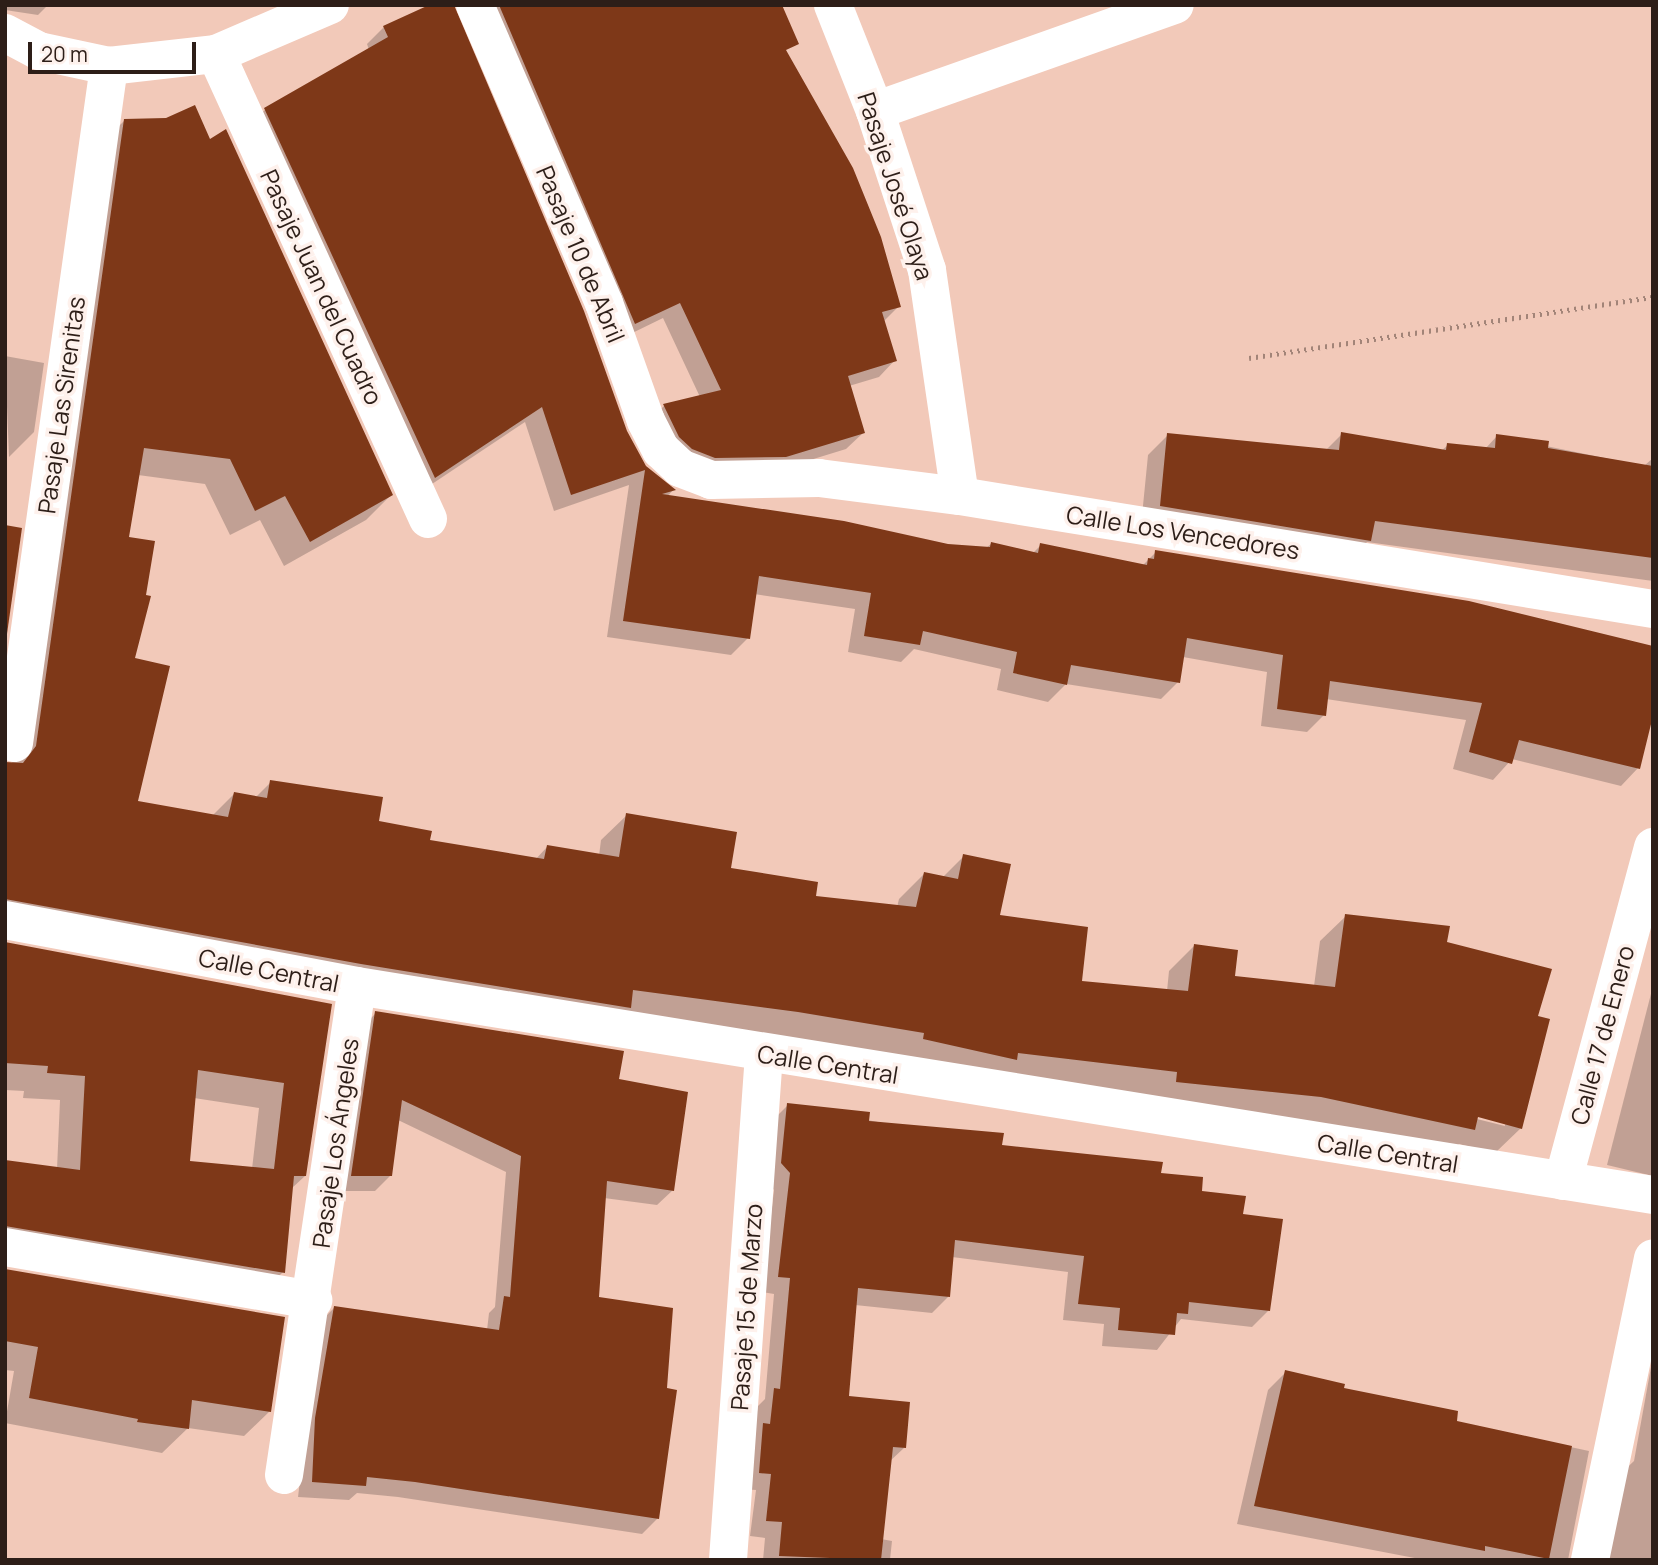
<!DOCTYPE html>
<html>
<head>
<meta charset="utf-8">
<style>
	body { margin:0 }
	#map { position:relative; width:1658px; height:1565px; overflow:hidden; background:#f2c9b9; font-family:Manrope,sans-serif }
	div>[style] { position:absolute }
	[style*='--x'] { left:calc(var(--x)*1px); top:calc(var(--y)*1px); width:calc(var(--w)*1px); rotate:calc(var(--a)*1deg) }
	.shadow>* { inset:0; background:#0003 }
	.building>* { inset:0; background:#7e3818 }
	.path>* { height:4.5px; margin-top:-2.25px; transform-origin:0; background:repeating-linear-gradient(90deg,#a28478 0 2px,transparent 0 7px) }
	.minor>* { height:38px; margin:-19px; padding:0 19px; transform-origin:19px; border-radius:19px; background:#fff }
	span { translate:-50% -50%; white-space:nowrap; text-align:center; line-height:1.15; -webkit-text-stroke:7px #fef1ec; paint-order:stroke }
	.street-label { font-size:24px; color:#2d1e18 }
	.frame { position:absolute; inset:0; border:7px solid #2d1e18; pointer-events:none }
	.scale { position:absolute; left:28px; top:42px; width:168px; height:32px; box-sizing:border-box; border:4px solid #2d1e18; border-top:0; padding-left:9px; font-size:21px; line-height:24px; white-space:nowrap; color:#2d1e18; -webkit-text-stroke:5px #fef1ec; paint-order:stroke }
</style>
</head>
<body>
<div id="map">
	<div class="shadow">
		<i style="clip-path:polygon(5px 5px,48px 5px,38px 15px,5px 10px)"></i>
		<i style="clip-path:polygon(472px 5px,618px 5px,899px 306px,883px 322px,895px 360px,879px 377px,849px 386px,863px 433px,846px 449px,768px 473px,697px 474px,647px 422px,664px 406px,700px 397px,663px 318px,618px 340px)"></i>
		<i style="clip-path:polygon(384px 27px,644px 467px,673px 490px,667px 497px,948px 545px,986px 548px,991px 544px,1033px 553px,1041px 545px,1142px 566px,1156px 552px,1638px 768px,1621px 786px,1512px 759px,1493px 780px,1453px 769px,1466px 720px,1326px 699px,1324px 715px,1307px 732px,1261px 726px,1267px 672px,1183px 657px,1178px 682px,1161px 699px,1066px 684px,1048px 702px,997px 690px,1001px 669px,914px 649px,901px 662px,848px 652px,855px 609px,754px 594px,748px 638px,731px 655px,607px 637px,629px 485px,554px 511px,525px 422px,417px 494px,248px 126px,266px 109px,369px 50px,367px 44px)"></i>
		<i style="clip-path:polygon(evenodd,124px 121px,391px 495px,366px 520px,284px 566px,260px 520px,230px 535px,205px 484px,138px 475px,127px 538px,136px 803px,212px 816px,234px 794px,255px 798px,271px 782px,428px 842px,535px 860px,547px 847px,599px 856px,601px 840px,627px 815px,729px 870px,814px 897px,897px 907px,899px 899px,924px 874px,942px 878px,964px 856px,998px 916px,1080px 983px,1167px 991px,1169px 971px,1194px 946px,1233px 977px,1314px 986px,1320px 941px,1346px 916px,1444px 943px,1536px 1017px,1521px 1128px,1495px 1153px,1459px 1144px,1449px 1155px,5px 930px,5px 763px,12px 764px,99px 146px,124px 121px,1470px 1113px,1505px 1123px,1505px 1126px,1469px 1117px,1470px 1113px)"></i>
		<i style="clip-path:polygon(5px 356px,44px 363px,34px 432px,9px 457px)"></i>
		<i style="clip-path:polygon(1342px 434px,1441px 451px,1448px 445px,1485px 449px,1497px 436px,1644px 466px,1653px 458px,1653px 581px,1367px 542px,1350px 560px,1141px 526px,1148px 455px,1168px 435px,1326px 450px)"></i>
		<i style="clip-path:polygon(evenodd,5px 944px,330px 1005px,305px 1176px,291px 1189px,283px 1272px,258px 1297px,5px 1254px,5px 1162px,57px 1169px,60px 1100px,23px 1098px,24px 1091px,5px 1090px,5px 944px,194px 1098px,259px 1108px,252px 1169px,188px 1163px,194px 1098px)"></i>
		<i style="clip-path:polygon(1653px 986px,1653px 1176px,1607px 1165px)"></i>
		<i style="clip-path:polygon(376px 1013px,617px 1081px,673px 1190px,657px 1205px,604px 1198px,597px 1299px,658px 1518px,642px 1534px,398px 1497px,357px 1493px,349px 1500px,298px 1497px,319px 1323px,334px 1308px,487px 1330px,489px 1313px,495px 1307px,506px 1172px,398px 1120px,391px 1175px,375px 1191px,336px 1191px,360px 1029px)"></i>
		<i style="clip-path:polygon(788px 1105px,1159px 1175px,1241px 1215px,1269px 1310px,1252px 1327px,1181px 1319px,1157px 1350px,1102px 1346px,1104px 1324px,1063px 1320px,1068px 1272px,952px 1257px,948px 1297px,932px 1313px,855px 1305px,847px 1397px,904px 1448px,889px 1462px,881px 1539px,892px 1541px,890px 1560px,763px 1560px,765px 1538px,750px 1536px,756px 1490px,743px 1489px,758px 1406px,765px 1399px,774px 1294px,762px 1292px,774px 1190px,766px 1180px,772px 1121px)"></i>
		<i style="clip-path:polygon(5px 1271px,270px 1411px,244px 1436px,188px 1428px,162px 1453px,5px 1423px,14px 1371px,5px 1370px)"></i>
		<i style="clip-path:polygon(1653px 1356px,1653px 1560px,1597px 1560px,1616px 1478px,1634px 1461px)"></i>
		<i style="clip-path:polygon(1286px 1372px,1455px 1422px,1589px 1451px,1568px 1560px,1425px 1560px,1237px 1524px,1268px 1390px)"></i>
	</div>
	<div class="building">
		<i style="clip-path:polygon(429px 5px,454px 5px,584px 311px,627px 431px,646px 466px,676px 490px,662px 494px,844px 521px,948px 544px,990px 547px,991px 542px,1038px 553px,1040px 543px,1147px 565px,1148px 558px,1154px 559px,1155px 550px,1469px 601px,1653px 646px,1653px 716px,1640px 769px,1519px 740px,1512px 764px,1469px 752px,1482px 703px,1330px 681px,1326px 716px,1277px 709px,1283px 655px,1187px 638px,1180px 683px,1071px 665px,1067px 685px,1013px 673px,1017px 652px,923px 631px,920px 645px,864px 636px,871px 593px,759px 576px,750px 639px,623px 621px,645px 470px,571px 495px,542px 407px,435px 478px,264px 108px,388px 37px,383px 26px)"></i>
		<i style="clip-path:polygon(499px 5px,782px 5px,799px 44px,786px 50px,853px 168px,881px 237px,901px 307px,882px 312px,897px 361px,848px 376px,865px 433px,786px 457px,715px 458px,692px 449px,679px 437px,663px 404px,721px 390px,680px 303px,635px 324px)"></i>
		<i style="clip-path:polygon(195px 105px,210px 139px,226px 129px,393px 495px,310px 542px,285px 496px,255px 511px,230px 459px,144px 448px,129px 537px,155px 541px,146px 595px,151px 596px,135px 658px,170px 666px,138px 801px,228px 817px,234px 792px,267px 798px,270px 780px,383px 797px,379px 821px,432px 831px,430px 840px,544px 859px,547px 845px,619px 857px,626px 813px,737px 832px,731px 868px,818px 882px,816px 896px,916px 907px,924px 872px,958px 879px,963px 854px,1011px 864px,1000px 915px,1088px 927px,1082px 981px,1188px 991px,1194px 944px,1238px 950px,1235px 976px,1335px 987px,1345px 914px,1450px 926px,1447px 942px,1552px 969px,1538px 1016px,1550px 1019px,1522px 1129px,1478px 1117px,1475px 1130px,1321px 1097px,1176px 1082px,1177px 1072px,1018px 1053px,1017px 1060px,923px 1039px,924px 1033px,798px 1012px,633px 990px,631px 1008px,361px 964px,5px 899px,5px 762px,23px 763px,36px 746px,124px 119px,166px 118px)"></i>
		<i style="clip-path:polygon(1341px 432px,1446px 450px,1447px 443px,1495px 448px,1496px 434px,1549px 441px,1548px 448px,1653px 466px,1653px 558px,1375px 521px,1371px 541px,1160px 506px,1167px 433px,1339px 450px)"></i>
		<i style="clip-path:polygon(5px 525px,22px 528px,5px 648px)"></i>
		<i style="clip-path:polygon(evenodd,5px 942px,332px 1004px,306px 1176px,294px 1176px,285px 1273px,5px 1226px,5px 1160px,80px 1170px,85px 1076px,47px 1073px,48px 1066px,5px 1063px,5px 942px,198px 1070px,284px 1083px,274px 1169px,190px 1161px,198px 1070px)"></i>
		<i style="clip-path:polygon(375px 1011px,624px 1051px,619px 1079px,688px 1092px,674px 1191px,607px 1181px,599px 1297px,673px 1308px,667px 1388px,677px 1390px,659px 1519px,415px 1482px,367px 1477px,366px 1486px,312px 1482px,315px 1418px,334px 1306px,499px 1330px,504px 1296px,510px 1297px,521px 1156px,402px 1100px,392px 1176px,351px 1176px)"></i>
		<i style="clip-path:polygon(787px 1103px,870px 1112px,869px 1121px,1004px 1133px,1002px 1145px,1163px 1162px,1161px 1173px,1203px 1177px,1202px 1191px,1246px 1196px,1243px 1214px,1283px 1219px,1270px 1311px,1189px 1302px,1188px 1314px,1177px 1313px,1175px 1335px,1118px 1330px,1120px 1308px,1078px 1304px,1084px 1256px,955px 1240px,950px 1297px,858px 1288px,849px 1396px,910px 1402px,906px 1448px,893px 1447px,881px 1560px,779px 1556px,782px 1522px,766px 1521px,771px 1474px,759px 1473px,763px 1423px,770px 1424px,774px 1388px,780px 1389px,790px 1278px,778px 1277px,790px 1173px,781px 1163px)"></i>
		<i style="clip-path:polygon(5px 1269px,285px 1317px,271px 1412px,192px 1400px,189px 1429px,137px 1422px,138px 1419px,29px 1398px,38px 1347px,5px 1341px)"></i>
		<i style="clip-path:polygon(1285px 1370px,1345px 1384px,1344px 1388px,1458px 1411px,1457px 1421px,1572px 1446px,1549px 1559px,1485px 1546px,1485px 1551px,1254px 1506px)"></i>
	</div>
	<div class="path">
		<i style="--x:1249;--y:358;--w:409;--a:-8.6"></i>
	</div>
	<div class="minor">
		<i style="--x:475;--y:5;--w:325;--a:66.6"></i>
		<i style="--x:604;--y:303;--w:125;--a:70.4"></i>
		<i style="--x:646;--y:421;--w:33;--a:63"></i>
		<i style="--x:661;--y:450;--w:26;--a:43"></i>
		<i style="--x:680;--y:468;--w:33;--a:21"></i>
		<i style="--x:711;--y:480;--w:108;--a:-1.1"></i>
		<i style="--x:819;--y:478;--w:142;--a:7.3"></i>
		<i style="--x:960;--y:496;--w:702;--a:9.26"></i>
		<i style="--x:833;--y:5;--w:114;--a:68.4"></i>
		<i style="--x:875;--y:111;--w:167;--a:71.9"></i>
		<i style="--x:927;--y:270;--w:228;--a:81.7"></i>
		<i style="--x:5;--y:33;--w:38;--a:28"></i>
		<i style="--x:39;--y:51;--w:72;--a:12.1"></i>
		<i style="--x:109;--y:66;--w:108;--a:-6.4"></i>
		<i style="--x:216;--y:54;--w:124;--a:-23.3"></i>
		<i style="--x:216;--y:54;--w:511;--a:65.49"></i>
		<i style="--x:875;--y:111;--w:318;--a:-19.5"></i>
		<i style="--x:14;--y:743;--w:684;--a:-82.01"></i>
		<i style="--x:5;--y:920;--w:358;--a:10.6"></i>
		<i style="--x:357;--y:986;--w:1313;--a:9.16"></i>
		<i style="--x:1563;--y:1181;--w:346;--a:-74.9"></i>
		<i style="--x:5;--y:1247;--w:313;--a:9.8"></i>
		<i style="--x:284;--y:1475;--w:494;--a:-81.5"></i>
		<i style="--x:728;--y:1560;--w:507;--a:-85.93"></i>
		<i style="--x:1590;--y:1560;--w:308;--a:-78.2"></i>
	</div>
	<div class="street-label">
		<span style="left:896px;top:186px;rotate:72deg">Pasaje José Olaya</span>
		<span style="left:581px;top:254px;rotate:67deg">Pasaje 10 de Abril</span>
		<span style="left:322px;top:287px;rotate:65deg">Pasaje Juan del Cuadro</span>
		<span style="left:61px;top:405px;rotate:-82deg">Pasaje Las Sirenitas</span>
		<span style="left:1183px;top:532px;rotate:9deg">Calle Los Vencedores</span>
		<span style="left:269px;top:970px;rotate:11deg">Calle Central</span>
		<span style="left:1602px;top:1035px;rotate:-75deg">Calle 17 de Enero</span>
		<span style="left:828px;top:1064px;rotate:9deg">Calle Central</span>
		<span style="left:335px;top:1143px;rotate:-82deg">Pasaje Los Ángeles</span>
		<span style="left:1388px;top:1153px;rotate:9deg">Calle Central</span>
		<span style="left:746px;top:1307px;rotate:-86deg">Pasaje 15 de Marzo</span>
	</div>
	<div class="frame"></div>
	<div class="scale">20 m</div>
</div>
</body>
</html>
